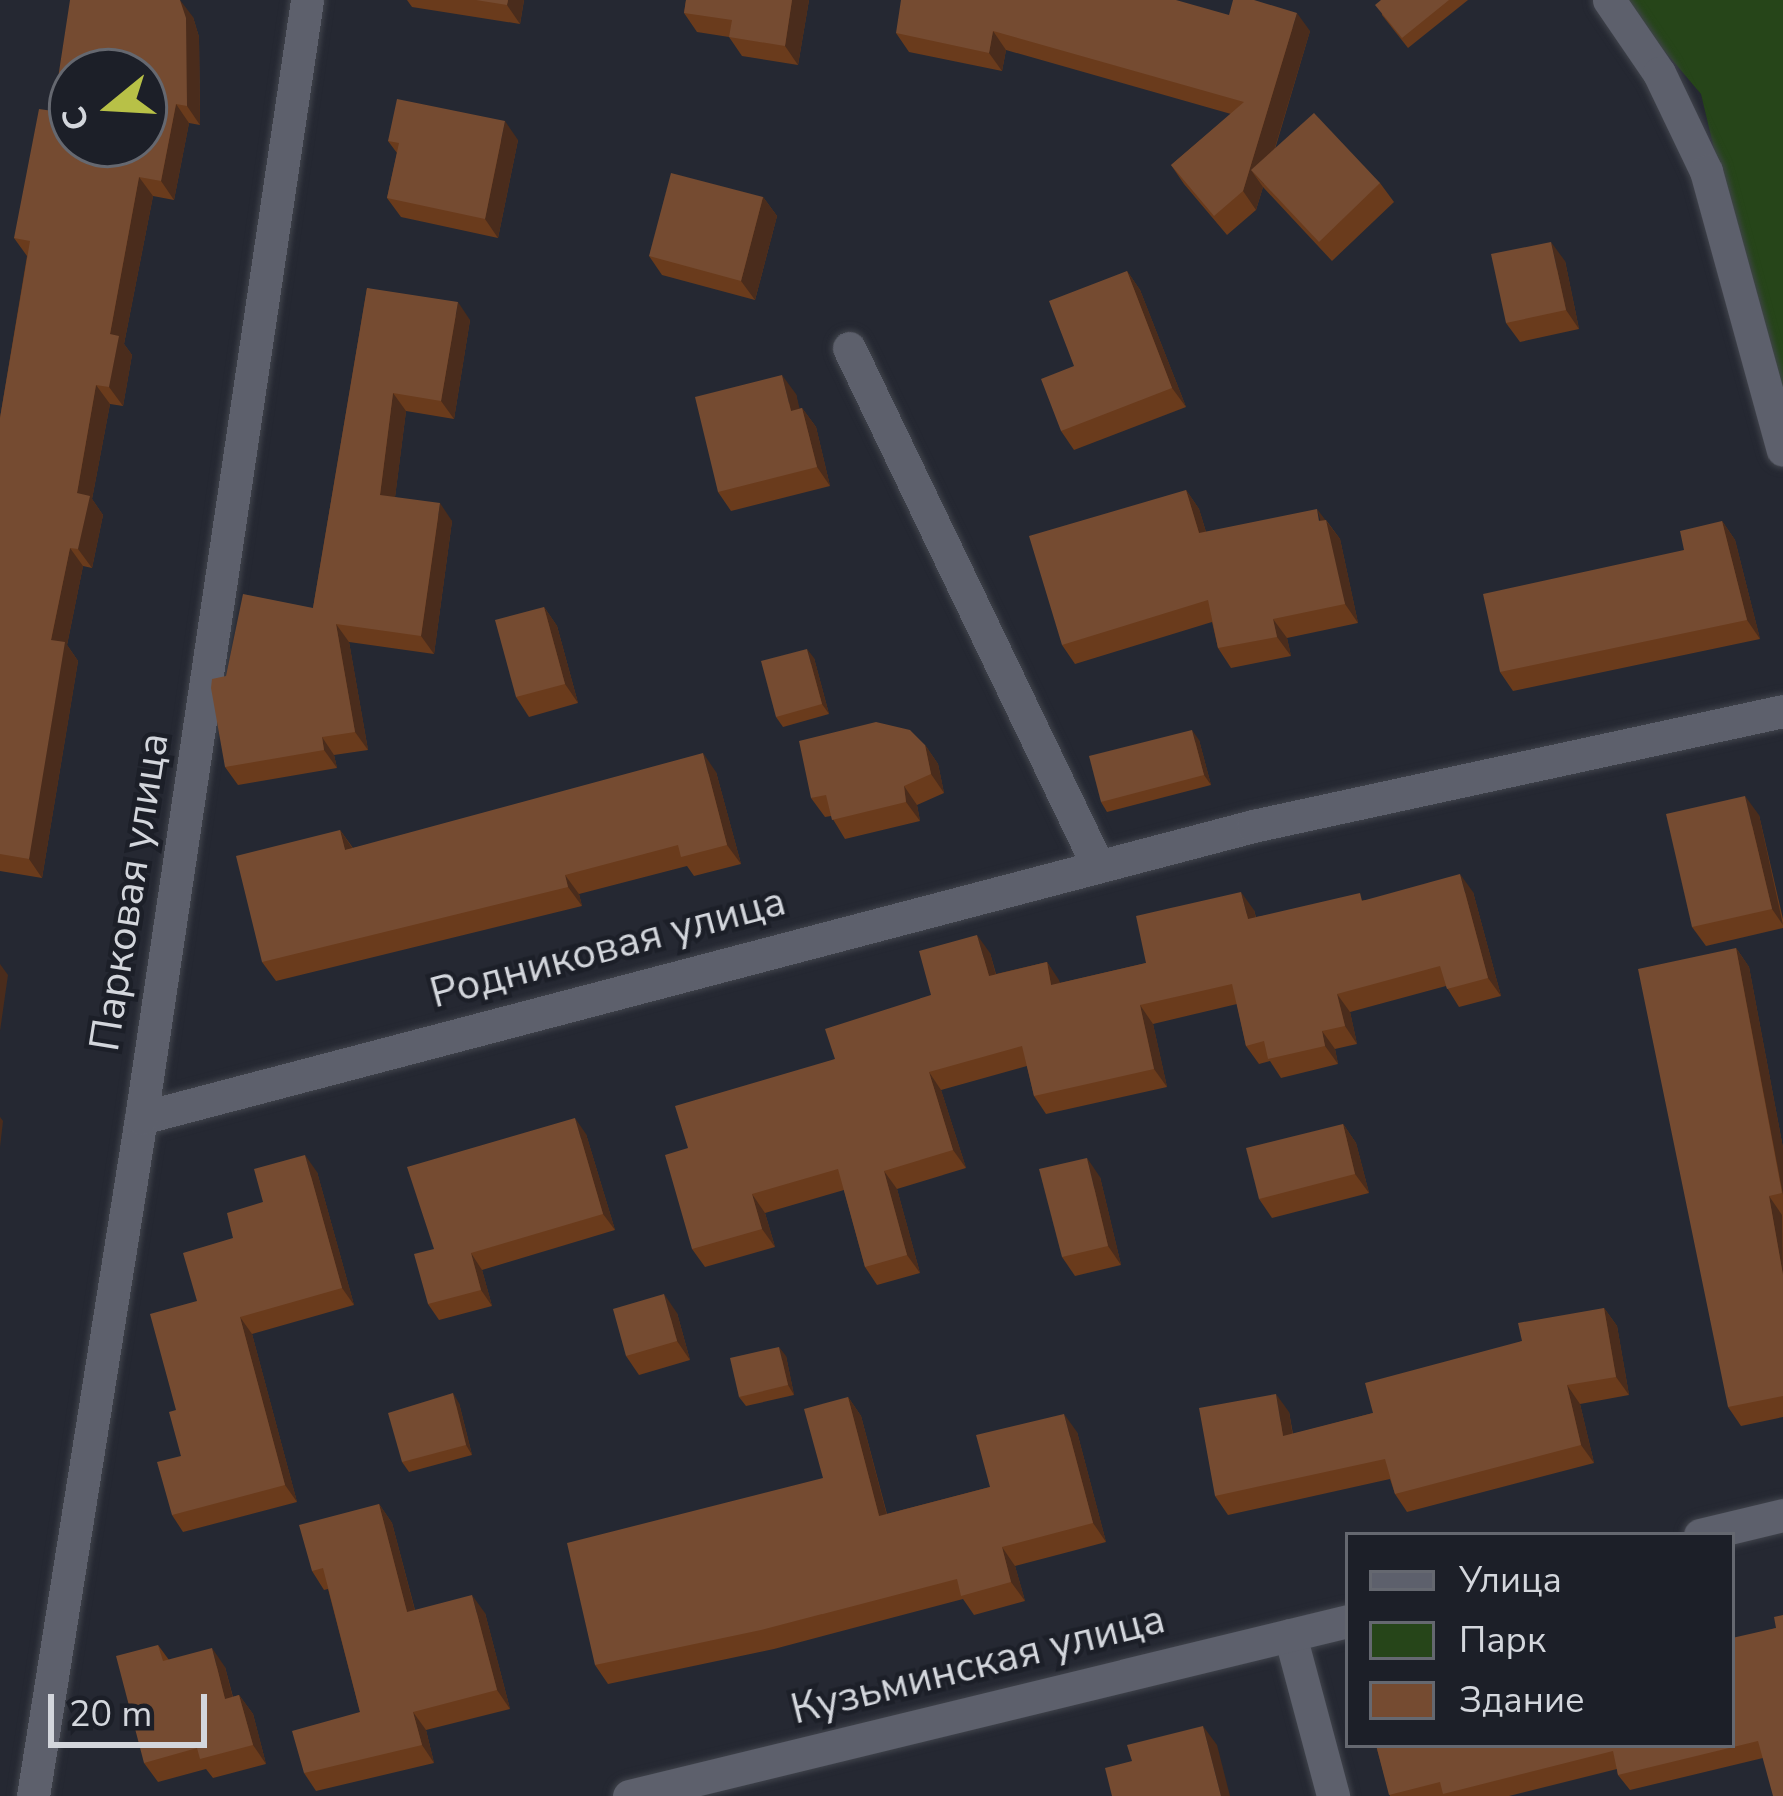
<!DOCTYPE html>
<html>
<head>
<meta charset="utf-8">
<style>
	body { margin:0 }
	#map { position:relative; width:1783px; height:1796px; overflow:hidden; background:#252832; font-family:"Nunito Sans",sans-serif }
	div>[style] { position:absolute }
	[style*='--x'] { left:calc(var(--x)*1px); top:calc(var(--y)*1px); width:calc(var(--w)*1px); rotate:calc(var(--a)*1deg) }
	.green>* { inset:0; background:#264519 }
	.roads { filter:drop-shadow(0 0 3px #41444c) drop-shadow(0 0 3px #41444c) }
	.minor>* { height:33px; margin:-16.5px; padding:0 16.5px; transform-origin:16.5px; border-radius:16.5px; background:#5d606c }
	.wall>* { inset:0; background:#6a3b1c }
	.shaded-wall>* { inset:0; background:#4a2c1c }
	.building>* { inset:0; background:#754b31 }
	span { translate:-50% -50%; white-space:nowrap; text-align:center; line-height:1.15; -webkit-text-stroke:9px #1c1f28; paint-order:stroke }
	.street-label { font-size:42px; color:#d3d6dc }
	.legend { position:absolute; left:1345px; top:1532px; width:390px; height:216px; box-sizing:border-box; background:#1c1f28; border:3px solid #656870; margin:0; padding:15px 21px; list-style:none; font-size:36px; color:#d3d6dc }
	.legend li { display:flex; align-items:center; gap:24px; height:60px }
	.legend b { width:60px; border:3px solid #656870 }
	.north { position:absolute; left:48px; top:48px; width:120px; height:120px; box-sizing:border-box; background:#1c1f28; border:3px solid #656870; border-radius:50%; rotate:252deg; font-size:33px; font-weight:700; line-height:48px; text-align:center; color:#d3d6dc }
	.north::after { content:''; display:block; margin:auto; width:42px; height:54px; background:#b8c147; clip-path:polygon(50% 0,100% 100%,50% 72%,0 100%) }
	.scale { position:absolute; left:48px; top:1694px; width:159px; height:54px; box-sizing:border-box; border:6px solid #d3d6dc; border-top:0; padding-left:15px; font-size:36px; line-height:42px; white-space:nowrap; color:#d3d6dc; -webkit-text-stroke:9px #1c1f28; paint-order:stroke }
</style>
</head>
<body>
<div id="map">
	<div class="green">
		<i style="clip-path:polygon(1621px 0,1783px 0,1783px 440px,1701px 94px)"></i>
	</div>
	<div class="roads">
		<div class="minor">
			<i style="--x:1609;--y:0;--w:88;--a:55.6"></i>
			<i style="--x:1659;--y:73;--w:109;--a:64.4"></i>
			<i style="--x:1706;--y:171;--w:289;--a:74.6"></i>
			<i style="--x:849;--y:348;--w:575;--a:64.33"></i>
			<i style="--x:141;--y:1118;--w:1150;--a:-14.71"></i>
			<i style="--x:1253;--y:826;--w:542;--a:-12.24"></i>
			<i style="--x:1700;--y:1535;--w:85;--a:-13.5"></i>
			<i style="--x:1290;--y:1635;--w:167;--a:75"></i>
			<i style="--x:33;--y:1796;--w:687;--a:-80.95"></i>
			<i style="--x:141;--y:1118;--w:1130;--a:-81.55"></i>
			<i style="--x:629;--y:1796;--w:740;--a:-13.68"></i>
		</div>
	</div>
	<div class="wall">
		<i style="clip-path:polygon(407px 0,524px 0,520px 24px,412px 7px)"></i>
		<i style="clip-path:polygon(686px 0,809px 0,798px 65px,742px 56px,729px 37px,697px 32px,684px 13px)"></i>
		<i style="clip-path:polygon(1381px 0,1468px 0,1408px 48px,1382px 15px)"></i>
		<i style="clip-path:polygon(1229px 15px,1310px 31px,1275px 149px,1380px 183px,1394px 202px,1332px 261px,1263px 187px,1256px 210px,1227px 235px,1184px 184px,1171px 165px,1231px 114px,1006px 50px,1002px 71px,909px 52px,896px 33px)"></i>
		<i style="clip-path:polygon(193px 17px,199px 37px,200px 125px,189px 123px,174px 200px,153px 196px,124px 344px,132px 355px,123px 406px,110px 404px,92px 499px,103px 515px,92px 568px,83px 566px,67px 645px,78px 661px,42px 878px,0 871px,0 418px,27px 256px,14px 238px)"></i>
		<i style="clip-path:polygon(518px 140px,498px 238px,401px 217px,387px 198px,397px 153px,388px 141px)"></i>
		<i style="clip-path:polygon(763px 197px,777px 216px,755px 300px,662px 275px,649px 256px)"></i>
		<i style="clip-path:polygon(1565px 261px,1579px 329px,1520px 342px,1506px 323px)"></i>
		<i style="clip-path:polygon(1127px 271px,1140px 290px,1186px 407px,1074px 450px,1061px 431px,1074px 366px)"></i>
		<i style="clip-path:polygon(367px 288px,470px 320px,454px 419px,406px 411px,395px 497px,452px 521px,434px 654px,349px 642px,368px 750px,334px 755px,337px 768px,238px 785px,225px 767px,313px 608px)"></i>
		<i style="clip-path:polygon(796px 394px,799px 409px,802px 408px,816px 427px,830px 486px,731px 511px,718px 492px)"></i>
		<i style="clip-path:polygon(1186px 490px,1199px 509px,1206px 532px,1326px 520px,1340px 539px,1358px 623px,1287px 638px,1291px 656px,1231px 668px,1218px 648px,1212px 622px,1075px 664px,1062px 645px)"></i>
		<i style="clip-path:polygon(1722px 521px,1735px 540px,1760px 639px,1513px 691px,1500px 672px,1684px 550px)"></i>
		<i style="clip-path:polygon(544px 607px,557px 626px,578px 703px,529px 717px,516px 697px)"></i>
		<i style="clip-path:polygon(814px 658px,829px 714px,783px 727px,776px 717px)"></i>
		<i style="clip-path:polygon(1199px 740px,1211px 785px,1107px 812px,1101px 802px)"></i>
		<i style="clip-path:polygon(925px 745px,938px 764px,944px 793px,917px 805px,920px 821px,845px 839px,831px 816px,825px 817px,811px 798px)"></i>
		<i style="clip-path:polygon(716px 772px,741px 864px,694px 876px,687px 866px,579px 894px,582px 906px,276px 981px,262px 962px,340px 830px,353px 848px)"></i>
		<i style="clip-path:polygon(1759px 815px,1783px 919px,1783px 928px,1706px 946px,1692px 927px)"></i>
		<i style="clip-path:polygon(1473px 892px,1501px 996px,1459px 1007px,1446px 986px,1350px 1012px,1357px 1044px,1335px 1049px,1338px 1064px,1281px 1078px,1270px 1061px,1259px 1064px,1246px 1046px,1237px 1004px,1153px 1024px,1167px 1087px,1046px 1114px,1034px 1096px,1027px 1066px,941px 1090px,966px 1168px,897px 1189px,920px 1273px,877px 1285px,865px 1267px,844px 1190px,765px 1213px,775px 1247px,705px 1267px,692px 1249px,688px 1148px,835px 1059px,931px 995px,990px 953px,996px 974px,1047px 962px,1060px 983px,1146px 963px,1254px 910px,1256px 917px,1365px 900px)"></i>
		<i style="clip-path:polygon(1736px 948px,1749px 967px,1783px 1148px,1783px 1417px,1741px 1426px,1728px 1407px)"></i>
		<i style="clip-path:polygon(1343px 1124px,1356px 1143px,1369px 1193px,1272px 1218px,1259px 1199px)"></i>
		<i style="clip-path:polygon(586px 1134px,615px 1230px,482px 1270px,492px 1306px,439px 1320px,428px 1304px,434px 1249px)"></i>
		<i style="clip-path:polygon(317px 1172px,354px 1305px,252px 1334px,297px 1502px,183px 1532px,172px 1515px,181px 1456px,176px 1410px,197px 1301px,233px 1238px,263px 1202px)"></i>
		<i style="clip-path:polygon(1100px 1177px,1121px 1265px,1075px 1276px,1062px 1257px)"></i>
		<i style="clip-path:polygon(1604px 1308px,1617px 1326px,1629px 1395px,1580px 1404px,1594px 1463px,1407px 1512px,1395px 1494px,1390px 1479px,1228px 1515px,1215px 1496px,1289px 1412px,1293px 1434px,1373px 1413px,1522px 1341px)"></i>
		<i style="clip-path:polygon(677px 1313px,690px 1360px,639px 1375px,626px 1356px)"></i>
		<i style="clip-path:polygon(786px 1356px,794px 1395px,746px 1406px,739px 1397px)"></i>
		<i style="clip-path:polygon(848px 1397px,861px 1416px,887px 1514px,990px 1487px,1077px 1432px,1106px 1542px,1015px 1566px,1025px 1601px,974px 1615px,963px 1599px,774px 1649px,608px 1684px,595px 1665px,823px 1478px)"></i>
		<i style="clip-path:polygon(459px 1403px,472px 1455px,409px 1472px,402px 1462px)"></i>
		<i style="clip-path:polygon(379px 1504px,392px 1523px,415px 1610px,485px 1613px,510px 1709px,426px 1730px,434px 1763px,316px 1791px,304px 1773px,360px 1712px,328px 1589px,324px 1590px,312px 1571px)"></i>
		<i style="clip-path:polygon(1783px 1615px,1763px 1758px,1630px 1790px,1618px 1775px,1617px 1769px,1509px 1796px,1390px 1796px,1376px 1745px,1776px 1628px)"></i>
		<i style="clip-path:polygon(158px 1645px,169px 1660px,225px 1667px,233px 1697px,239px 1695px,253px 1714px,266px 1764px,213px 1778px,206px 1769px,158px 1782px,144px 1763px)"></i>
	</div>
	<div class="shaded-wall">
		<i style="clip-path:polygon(180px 0,193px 17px,199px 37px,200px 125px,187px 106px)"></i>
		<i style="clip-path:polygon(508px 0,524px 0,520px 24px,507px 5px)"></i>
		<i style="clip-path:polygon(792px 0,809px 0,798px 65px,785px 46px)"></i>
		<i style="clip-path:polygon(1297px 13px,1310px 31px,1264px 184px,1251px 170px,1263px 187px,1256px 210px,1243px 191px)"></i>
		<i style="clip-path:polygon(993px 31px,1006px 50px,1002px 71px,989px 53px)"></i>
		<i style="clip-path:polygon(176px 104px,189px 123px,174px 200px,161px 181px)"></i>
		<i style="clip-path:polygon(505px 121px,518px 140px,498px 238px,485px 219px)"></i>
		<i style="clip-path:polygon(139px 177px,153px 196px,124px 344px,132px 355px,123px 406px,109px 387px,110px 334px)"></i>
		<i style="clip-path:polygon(763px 197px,777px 216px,755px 300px,741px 281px)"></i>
		<i style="clip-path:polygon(1551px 242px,1565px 261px,1579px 329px,1566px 310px)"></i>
		<i style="clip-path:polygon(1127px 271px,1140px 290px,1186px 407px,1172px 388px)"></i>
		<i style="clip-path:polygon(458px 302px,470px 320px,454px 419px,441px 401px)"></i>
		<i style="clip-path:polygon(782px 375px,796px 394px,805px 430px,791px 411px)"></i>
		<i style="clip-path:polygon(96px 385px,110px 404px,92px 499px,103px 515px,92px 568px,78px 549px,77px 493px)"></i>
		<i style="clip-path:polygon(393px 393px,406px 411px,393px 513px,380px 495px)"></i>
		<i style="clip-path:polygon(802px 408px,816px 427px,830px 486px,817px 467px)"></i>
		<i style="clip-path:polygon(1186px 490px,1199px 509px,1212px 552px,1199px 533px)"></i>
		<i style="clip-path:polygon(440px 503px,452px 521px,434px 654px,421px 636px)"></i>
		<i style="clip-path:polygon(1317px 509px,1340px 539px,1358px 623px,1345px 604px)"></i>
		<i style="clip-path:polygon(1722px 521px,1735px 540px,1760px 639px,1747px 620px)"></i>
		<i style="clip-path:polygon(70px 548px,83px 566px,67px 645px,78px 661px,42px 878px,29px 859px,51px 640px)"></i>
		<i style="clip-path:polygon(544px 607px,557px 626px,578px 703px,565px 684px)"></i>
		<i style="clip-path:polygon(1273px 619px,1287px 638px,1291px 656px,1277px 637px)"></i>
		<i style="clip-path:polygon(336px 624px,349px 642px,368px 750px,355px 732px)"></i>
		<i style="clip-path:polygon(807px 649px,814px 658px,829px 714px,822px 704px)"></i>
		<i style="clip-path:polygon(1192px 730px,1199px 740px,1211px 785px,1204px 775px)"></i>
		<i style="clip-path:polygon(322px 737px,334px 755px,337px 768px,324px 750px)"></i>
		<i style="clip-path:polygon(925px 745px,938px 764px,944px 793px,931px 774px)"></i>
		<i style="clip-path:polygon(703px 753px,716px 772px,741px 864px,727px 845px)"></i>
		<i style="clip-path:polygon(904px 786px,917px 805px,920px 821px,906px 802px)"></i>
		<i style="clip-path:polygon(1745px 796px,1759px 815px,1783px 925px,1772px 909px)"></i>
		<i style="clip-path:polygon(340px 830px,353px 849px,345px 850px)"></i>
		<i style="clip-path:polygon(1460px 874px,1473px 892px,1501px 996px,1488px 978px)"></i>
		<i style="clip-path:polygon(565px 875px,579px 894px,582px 906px,568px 887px)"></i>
		<i style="clip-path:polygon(1241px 892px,1254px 910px,1260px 937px,1248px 919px)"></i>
		<i style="clip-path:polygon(977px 935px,990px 953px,1001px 994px,989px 976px)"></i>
		<i style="clip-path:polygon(1736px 948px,1749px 967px,1783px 1148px,1783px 1195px)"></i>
		<i style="clip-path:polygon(1047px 962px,1059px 980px,1064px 1003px,1051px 985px)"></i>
		<i style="clip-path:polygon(0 964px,8px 975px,0 1031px)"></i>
		<i style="clip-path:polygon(1337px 994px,1350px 1012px,1357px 1044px,1345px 1026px)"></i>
		<i style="clip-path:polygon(1140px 1005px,1153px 1024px,1167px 1087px,1154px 1069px)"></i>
		<i style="clip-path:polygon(1322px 1031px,1335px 1049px,1338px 1064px,1325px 1046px)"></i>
		<i style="clip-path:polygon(929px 1072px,941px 1090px,966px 1168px,953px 1150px)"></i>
		<i style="clip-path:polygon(0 1117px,3px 1121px,0 1147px)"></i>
		<i style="clip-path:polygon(575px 1118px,586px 1134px,615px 1230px,603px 1214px)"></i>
		<i style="clip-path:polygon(1343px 1124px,1356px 1143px,1369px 1193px,1355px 1174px)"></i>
		<i style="clip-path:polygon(305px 1155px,317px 1172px,354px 1305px,342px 1288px)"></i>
		<i style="clip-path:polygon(1087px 1158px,1100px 1177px,1121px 1265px,1108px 1246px)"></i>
		<i style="clip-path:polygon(884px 1171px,897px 1189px,920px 1273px,907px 1255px)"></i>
		<i style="clip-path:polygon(752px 1194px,765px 1213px,775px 1247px,762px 1229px)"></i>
		<i style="clip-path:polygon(1769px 1196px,1782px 1215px,1783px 1275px)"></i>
		<i style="clip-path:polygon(471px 1253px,482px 1270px,492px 1306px,481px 1290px)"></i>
		<i style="clip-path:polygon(664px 1294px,677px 1313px,690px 1360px,677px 1341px)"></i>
		<i style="clip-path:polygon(1604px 1308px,1617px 1326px,1629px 1395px,1616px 1377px)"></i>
		<i style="clip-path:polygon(240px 1317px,252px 1334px,297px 1502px,285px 1485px)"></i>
		<i style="clip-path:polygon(779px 1347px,786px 1356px,794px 1395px,788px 1385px)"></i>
		<i style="clip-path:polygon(1567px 1385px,1580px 1404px,1594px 1463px,1581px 1445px)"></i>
		<i style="clip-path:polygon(453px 1393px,459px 1403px,472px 1455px,466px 1445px)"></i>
		<i style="clip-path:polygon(1276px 1394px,1289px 1412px,1296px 1455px,1283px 1436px)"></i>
		<i style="clip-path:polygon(848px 1397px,861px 1416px,892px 1535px,879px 1516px)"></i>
		<i style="clip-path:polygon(1064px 1414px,1077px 1432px,1106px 1542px,1093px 1523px)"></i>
		<i style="clip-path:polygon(379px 1504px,392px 1523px,420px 1630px,407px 1612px)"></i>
		<i style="clip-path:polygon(1002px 1547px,1015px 1566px,1025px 1601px,1011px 1582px)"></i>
		<i style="clip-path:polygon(472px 1595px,485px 1613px,510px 1709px,497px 1690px)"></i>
		<i style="clip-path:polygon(212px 1648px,225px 1667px,238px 1718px,225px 1699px)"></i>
		<i style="clip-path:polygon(239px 1695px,253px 1714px,266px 1764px,253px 1745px)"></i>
		<i style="clip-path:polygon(413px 1712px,426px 1730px,434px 1763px,422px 1745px)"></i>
		<i style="clip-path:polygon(1203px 1726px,1217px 1745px,1230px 1796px,1221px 1796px)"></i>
	</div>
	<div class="building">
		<i style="clip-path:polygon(evenodd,70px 0,180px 0,186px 18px,187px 106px,176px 104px,161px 181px,139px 177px,110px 334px,119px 336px,109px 387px,96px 385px,77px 493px,90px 496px,78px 549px,70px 548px,51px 640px,65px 642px,29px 859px,0 854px,0 418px,30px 241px,14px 238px,39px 109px,53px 111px,70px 0,72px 72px,144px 72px,144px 144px,72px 144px,72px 72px)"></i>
		<i style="clip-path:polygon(476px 0,508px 0,507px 5px)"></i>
		<i style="clip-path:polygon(686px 0,792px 0,785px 46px,729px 37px,732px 20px,684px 13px)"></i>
		<i style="clip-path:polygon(901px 0,1176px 0,1229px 15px,1233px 0,1254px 0,1297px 13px,1243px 191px,1214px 216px,1171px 165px,1244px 102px,993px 31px,989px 53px,896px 33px)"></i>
		<i style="clip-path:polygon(1381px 0,1449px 0,1402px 38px,1375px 5px)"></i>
		<i style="clip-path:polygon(397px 99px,505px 121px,485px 219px,387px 198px,399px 143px,388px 141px)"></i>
		<i style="clip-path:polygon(1314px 113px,1380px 183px,1319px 242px,1251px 170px)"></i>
		<i style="clip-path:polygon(671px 173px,763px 197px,741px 281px,649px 256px)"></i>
		<i style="clip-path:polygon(1551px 242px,1566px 310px,1506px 323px,1491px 254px)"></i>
		<i style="clip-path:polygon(1127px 271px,1172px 388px,1061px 431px,1041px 379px,1074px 366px,1049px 301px)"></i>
		<i style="clip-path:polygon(367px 288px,458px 302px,441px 401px,393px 393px,380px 495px,440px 503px,421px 636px,336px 624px,355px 732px,322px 737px,324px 750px,225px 767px,211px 688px,212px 679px,226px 676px,243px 594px,313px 608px)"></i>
		<i style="clip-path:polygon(782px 375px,791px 411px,802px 408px,817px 467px,718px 492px,695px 397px)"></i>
		<i style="clip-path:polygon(1186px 490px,1199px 533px,1317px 509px,1319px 521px,1326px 520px,1345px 604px,1273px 619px,1277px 637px,1218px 648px,1208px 600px,1062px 645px,1029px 536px)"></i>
		<i style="clip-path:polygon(1722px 521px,1747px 620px,1500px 672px,1483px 594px,1684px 550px,1680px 531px)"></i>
		<i style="clip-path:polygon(544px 607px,565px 684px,516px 697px,495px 620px)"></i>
		<i style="clip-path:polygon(807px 649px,822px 704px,776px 717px,761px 661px)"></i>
		<i style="clip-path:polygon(876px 722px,910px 730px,925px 745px,931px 774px,904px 786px,906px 802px,832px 820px,826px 795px,811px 798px,799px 741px)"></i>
		<i style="clip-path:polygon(1192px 730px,1204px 775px,1101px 802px,1089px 756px)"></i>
		<i style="clip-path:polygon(703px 753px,727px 845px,681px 857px,678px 845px,565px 875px,568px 887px,262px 962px,236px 856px,340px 830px,345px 850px)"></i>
		<i style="clip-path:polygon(1745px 796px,1772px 909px,1692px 927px,1666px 814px)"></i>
		<i style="clip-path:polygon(1460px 874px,1488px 978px,1447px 989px,1440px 966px,1337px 994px,1345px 1026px,1322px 1031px,1325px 1046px,1268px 1059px,1264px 1041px,1246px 1046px,1232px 984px,1140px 1005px,1154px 1069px,1034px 1096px,1022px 1046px,929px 1072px,953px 1150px,884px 1171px,907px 1255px,865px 1267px,838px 1169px,752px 1194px,762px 1229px,692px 1249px,665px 1155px,688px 1148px,675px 1106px,835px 1059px,825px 1029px,931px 995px,919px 951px,977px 935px,989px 976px,1047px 962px,1051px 985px,1146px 963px,1136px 916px,1241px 892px,1248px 919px,1360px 893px,1362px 901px)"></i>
		<i style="clip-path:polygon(1736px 948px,1782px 1193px,1769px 1196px,1783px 1275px,1783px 1396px,1728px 1407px,1638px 969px)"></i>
		<i style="clip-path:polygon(575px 1118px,603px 1214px,471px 1253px,481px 1290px,428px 1304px,414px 1254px,434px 1249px,407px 1167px)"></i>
		<i style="clip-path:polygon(1343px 1124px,1355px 1174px,1259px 1199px,1246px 1148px)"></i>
		<i style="clip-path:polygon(305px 1155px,342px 1288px,240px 1317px,285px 1485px,172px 1515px,157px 1462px,181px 1456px,169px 1412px,176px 1410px,150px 1314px,197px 1301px,183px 1253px,233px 1238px,227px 1213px,263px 1202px,254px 1169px)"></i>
		<i style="clip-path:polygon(1087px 1158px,1108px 1246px,1062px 1257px,1039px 1169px)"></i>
		<i style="clip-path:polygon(664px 1294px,677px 1341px,626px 1356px,613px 1309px)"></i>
		<i style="clip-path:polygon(1604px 1308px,1616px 1377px,1567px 1385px,1581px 1445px,1395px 1494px,1385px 1459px,1215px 1496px,1199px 1408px,1276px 1394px,1283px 1436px,1373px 1413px,1365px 1383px,1522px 1341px,1518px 1323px)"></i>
		<i style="clip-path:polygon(779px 1347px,788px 1385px,739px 1397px,730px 1358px)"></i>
		<i style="clip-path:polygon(453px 1393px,466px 1445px,402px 1462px,388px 1413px)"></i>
		<i style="clip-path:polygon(848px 1397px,879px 1516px,990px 1487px,976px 1435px,1064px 1414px,1093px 1523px,1002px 1547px,1011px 1582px,961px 1596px,957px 1579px,761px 1630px,595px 1665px,567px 1543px,823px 1478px,804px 1409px)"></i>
		<i style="clip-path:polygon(379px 1504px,407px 1612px,472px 1595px,497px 1690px,413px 1712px,422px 1745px,304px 1773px,292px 1731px,360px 1712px,323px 1568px,312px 1571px,299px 1525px)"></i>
		<i style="clip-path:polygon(1783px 1615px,1783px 1796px,1773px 1796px,1758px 1741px,1618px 1775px,1613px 1751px,1443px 1794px,1440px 1782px,1389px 1795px,1376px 1745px,1732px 1745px,1732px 1638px,1776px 1628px,1774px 1617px)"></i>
		<i style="clip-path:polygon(158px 1645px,163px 1661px,212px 1648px,225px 1699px,239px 1695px,253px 1745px,200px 1759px,197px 1748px,144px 1763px,116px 1656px)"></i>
		<i style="clip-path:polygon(1203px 1726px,1221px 1796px,1112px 1796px,1105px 1768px,1132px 1761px,1127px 1745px)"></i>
	</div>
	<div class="street-label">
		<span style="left:130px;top:892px;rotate:-81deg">Парковая улица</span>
		<span style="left:608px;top:948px;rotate:-15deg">Родниковая улица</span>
		<span style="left:978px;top:1665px;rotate:-14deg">Кузьминская улица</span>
	</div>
	<ul class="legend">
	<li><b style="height:15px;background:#5d606c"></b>Улица</li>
	<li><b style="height:33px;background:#264519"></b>Парк</li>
	<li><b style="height:33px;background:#754b31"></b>Здание</li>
	</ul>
	<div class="north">С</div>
	<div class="scale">20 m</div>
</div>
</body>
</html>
